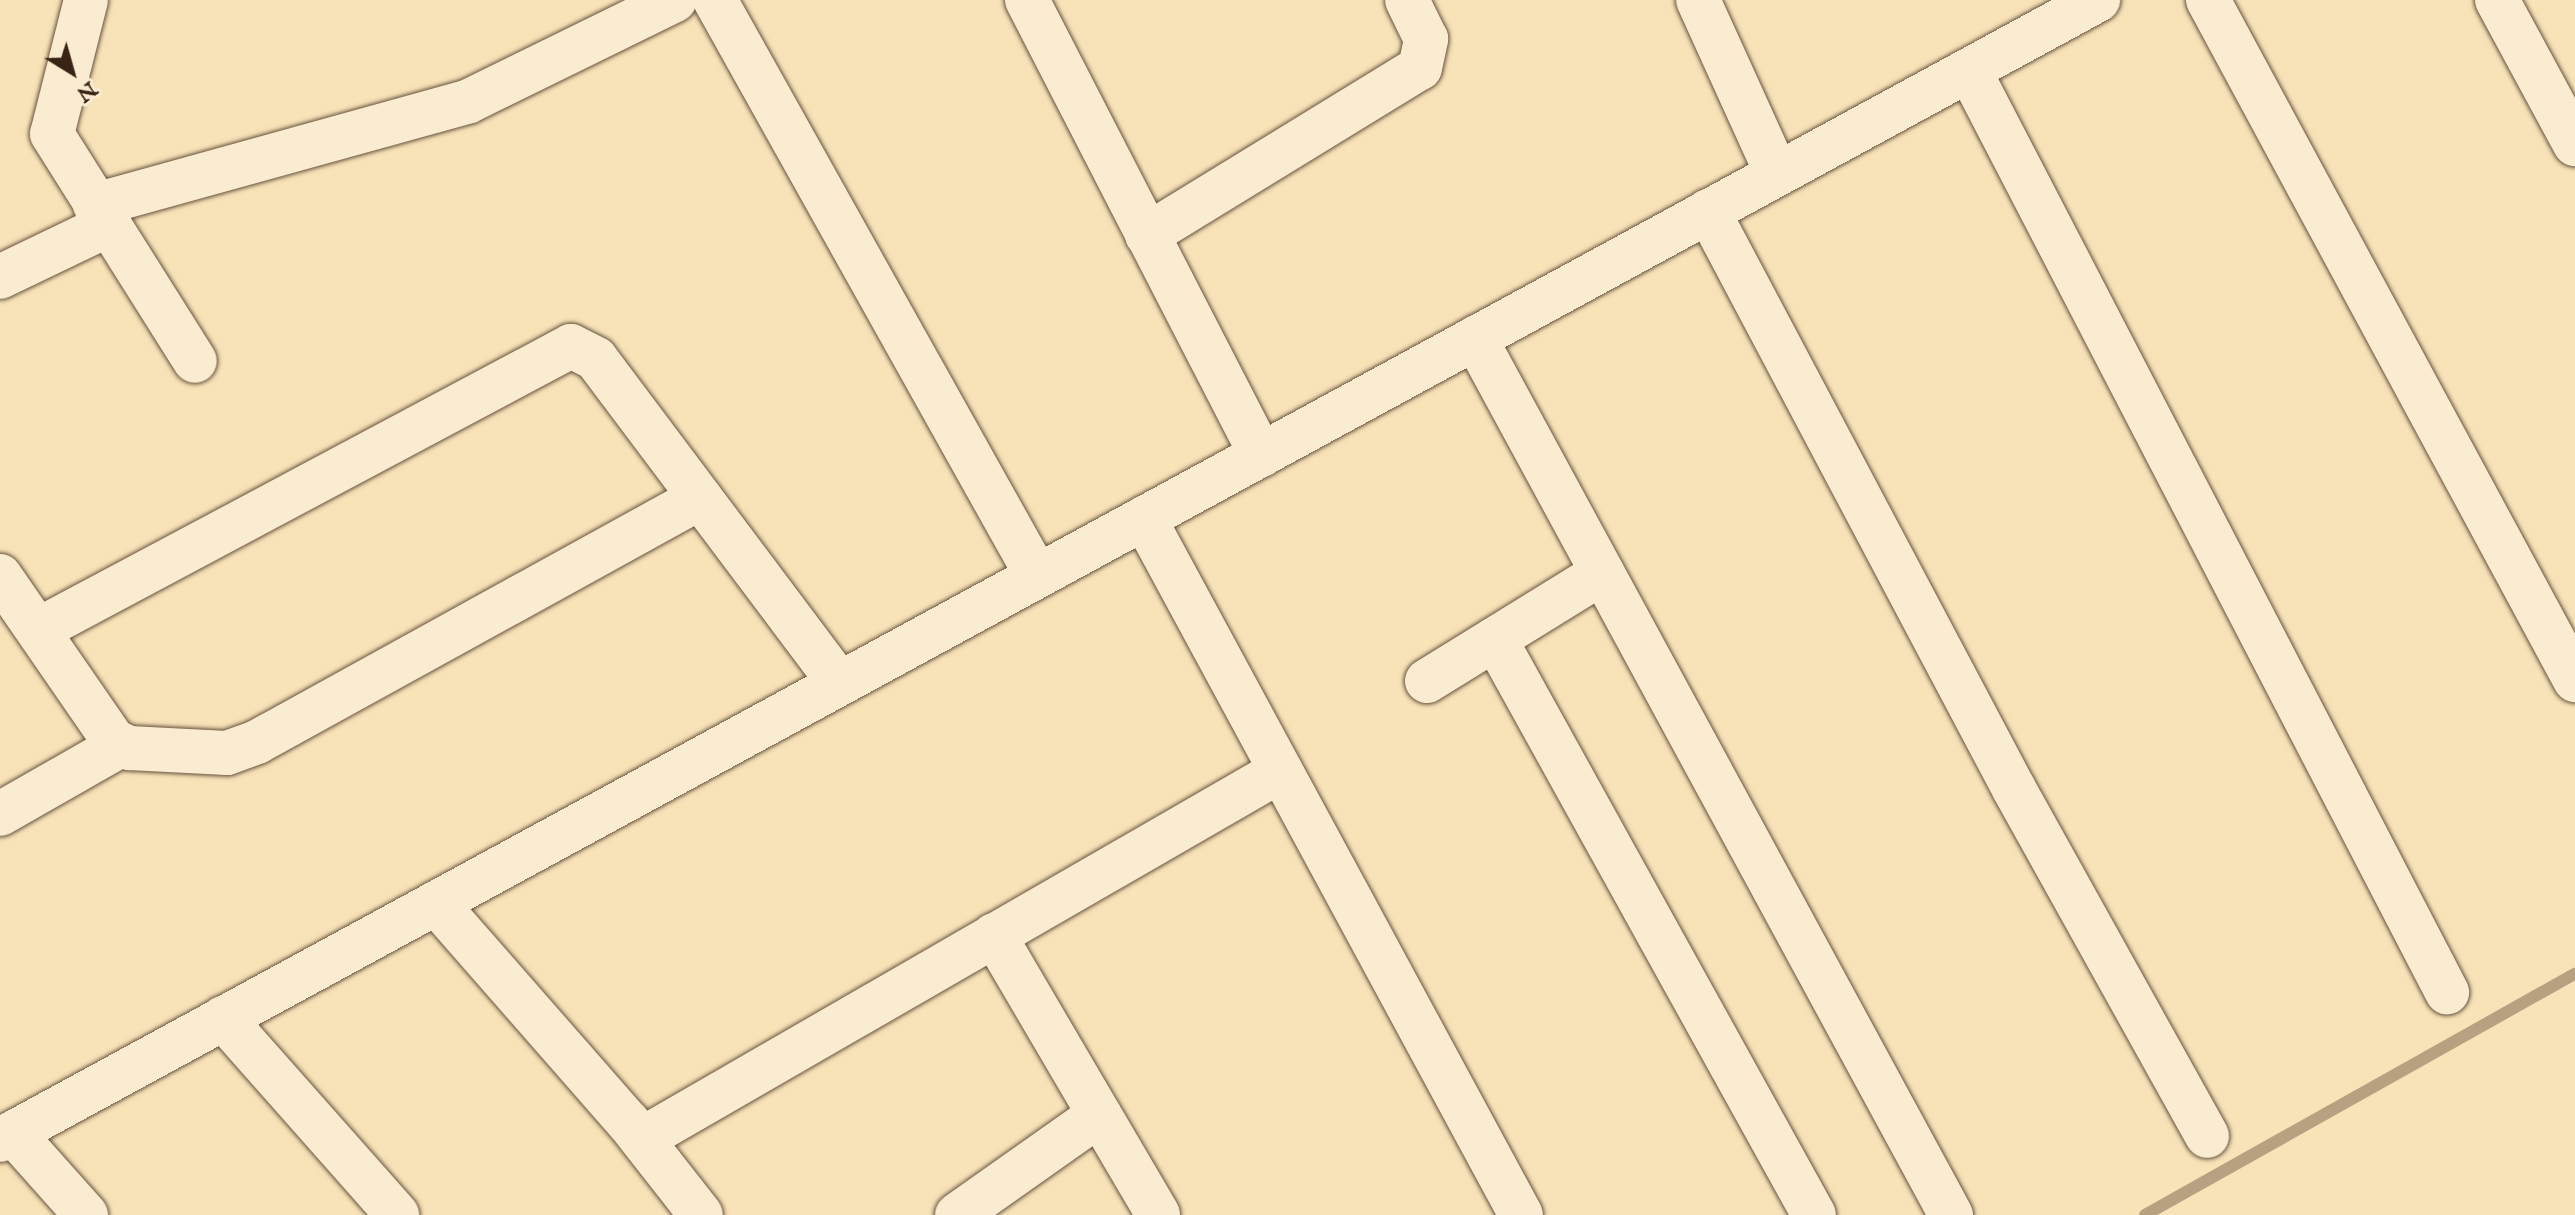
<!DOCTYPE html>
<html>
<head>
<meta charset="utf-8">
<style>
	body { margin:0 }
	#map { position:relative; width:2575px; height:1215px; overflow:hidden; background:#f8e2b8; font-family:"IM FELL English",serif }
	div>[style] { position:absolute }
	[style*='--x'] { left:calc(var(--x)*1px); top:calc(var(--y)*1px); width:calc(var(--w)*1px); rotate:calc(var(--a)*1deg) }
	.stream>* { height:12px; margin:-6px; padding:0 6px; transform-origin:6px; border-radius:6px; background:#b7a181 }
	.roads { filter:drop-shadow(0 0 2px #68533e) drop-shadow(0 0 2px #68533e) }
	.minor>* { height:44px; margin:-22px; padding:0 22px; transform-origin:22px; border-radius:22px; background:#faecd1 }
	span { translate:-50% -50%; white-space:nowrap; text-align:center; line-height:1.15; -webkit-text-stroke:8px #faecd1; paint-order:stroke }
	.north { position:absolute; left:32px; top:32px; width:80px; height:80px; -webkit-text-stroke:6px #faecd1; paint-order:stroke; rotate:143deg; font-size:22px; font-weight:700; line-height:32px; text-align:center; color:#382315 }
	.north::after { content:''; display:block; margin:auto; width:28px; height:36px; background:#382315; clip-path:polygon(50% 0,100% 100%,50% 72%,0 100%) }
</style>
</head>
<body>
<div id="map">
	<div class="stream">
		<i style="--x:2145;--y:1215;--w:493;--a:-29.3"></i>
	</div>
	<div class="roads">
		<div class="minor">
			<i style="--x:86;--y:0;--w:138;--a:104.2"></i>
			<i style="--x:52;--y:134;--w:268;--a:57.8"></i>
			<i style="--x:715;--y:0;--w:660;--a:60.79"></i>
			<i style="--x:1027;--y:0;--w:512;--a:62.78"></i>
			<i style="--x:1698;--y:0;--w:191;--a:65.6"></i>
			<i style="--x:2208;--y:0;--w:773;--a:61.64"></i>
			<i style="--x:2497;--y:0;--w:164;--a:61.6"></i>
			<i style="--x:1969;--y:70;--w:1039;--a:62.6"></i>
			<i style="--x:95;--y:205;--w:388;--a:-15.5"></i>
			<i style="--x:469;--y:101;--w:229;--a:-26.1"></i>
			<i style="--x:1708;--y:211;--w:654;--a:62.1"></i>
			<i style="--x:2014;--y:789;--w:397;--a:60.9"></i>
			<i style="--x:1147;--y:235;--w:320;--a:-31.5"></i>
			<i style="--x:1420;--y:68;--w:30;--a:-78"></i>
			<i style="--x:1426;--y:39;--w:43;--a:-116"></i>
			<i style="--x:0;--y:277;--w:120;--a:-25.7"></i>
			<i style="--x:1475;--y:338;--w:998;--a:61.51"></i>
			<i style="--x:1144;--y:518;--w:792;--a:61.59"></i>
			<i style="--x:0;--y:576;--w:201;--a:55.4"></i>
			<i style="--x:114;--y:741;--w:17;--a:25"></i>
			<i style="--x:129;--y:748;--w:98;--a:2.9"></i>
			<i style="--x:227;--y:753;--w:32;--a:-20"></i>
			<i style="--x:257;--y:742;--w:506;--a:-28.85"></i>
			<i style="--x:38;--y:630;--w:604;--a:-28.05"></i>
			<i style="--x:571;--y:346;--w:28;--a:27"></i>
			<i style="--x:596;--y:359;--w:405;--a:53.1"></i>
			<i style="--x:1495;--y:639;--w:658;--a:61.02"></i>
			<i style="--x:1427;--y:681;--w:206;--a:-31.7"></i>
			<i style="--x:0;--y:814;--w:139;--a:-29.7"></i>
			<i style="--x:436;--y:903;--w:291;--a:48.8"></i>
			<i style="--x:628;--y:1122;--w:118;--a:51.9"></i>
			<i style="--x:994;--y:935;--w:324;--a:59.6"></i>
			<i style="--x:223;--y:1018;--w:263;--a:48.5"></i>
			<i style="--x:13;--y:1133;--w:110;--a:48.3"></i>
			<i style="--x:642;--y:1139;--w:737;--a:-29.98"></i>
			<i style="--x:0;--y:1140;--w:2388;--a:-28.52"></i>
			<i style="--x:957;--y:1215;--w:174;--a:-35.2"></i>
		</div>
	</div>
	<div class="north">N</div>
</div>
</body>
</html>
